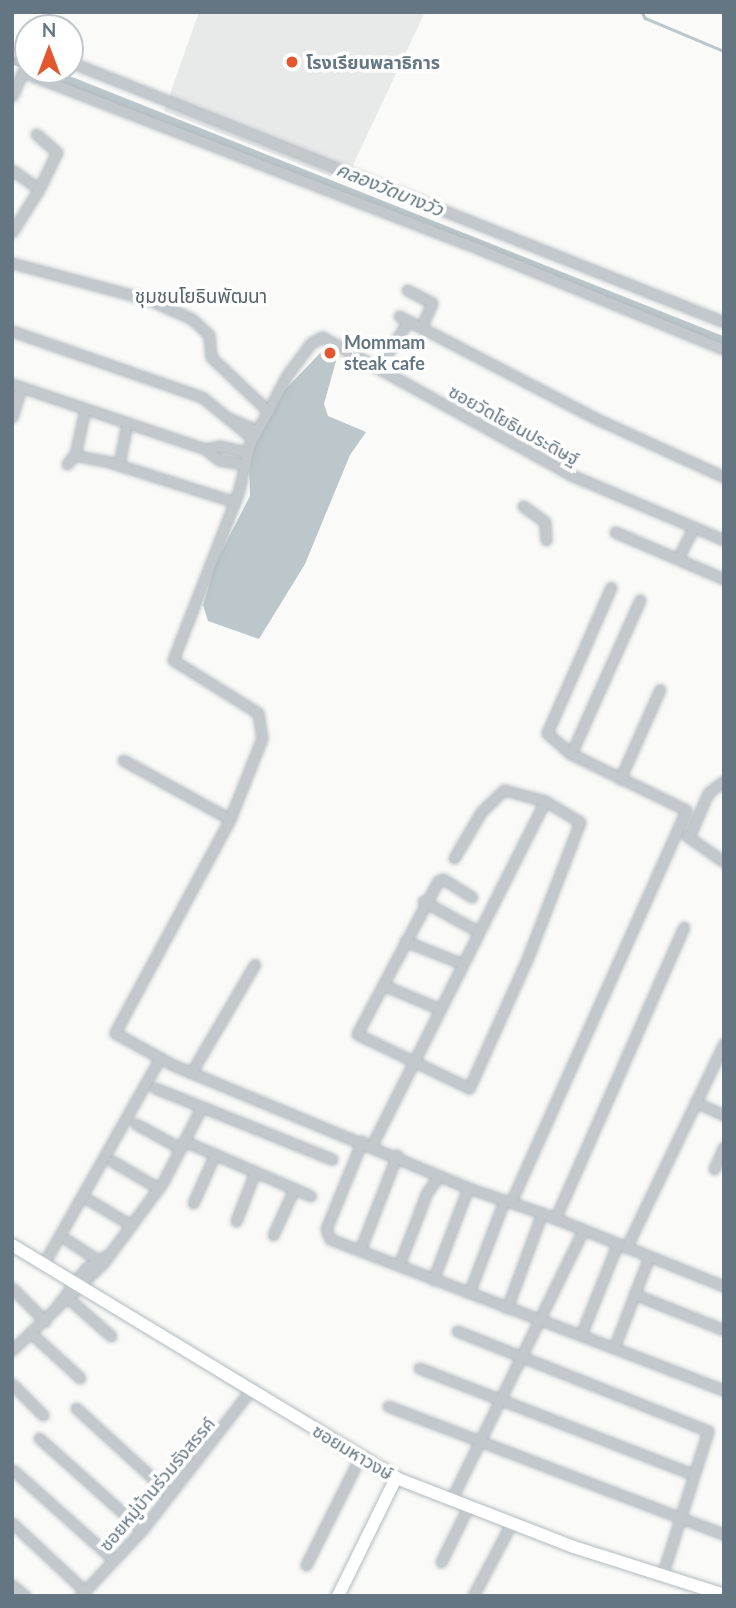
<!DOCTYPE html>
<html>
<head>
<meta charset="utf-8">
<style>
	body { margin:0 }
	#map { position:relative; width:736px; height:1608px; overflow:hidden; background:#fafaf8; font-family:Lato,"Noto Sans Thai",sans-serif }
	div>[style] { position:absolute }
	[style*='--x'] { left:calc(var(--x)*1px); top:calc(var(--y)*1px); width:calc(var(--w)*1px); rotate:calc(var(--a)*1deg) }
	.built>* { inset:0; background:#e8e9e9 }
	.water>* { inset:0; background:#bbc7cb }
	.stream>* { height:2.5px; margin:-1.25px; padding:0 1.25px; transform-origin:1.25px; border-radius:1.25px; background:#bbc7cb }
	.canal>* { height:9px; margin:-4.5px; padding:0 4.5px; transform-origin:4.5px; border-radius:4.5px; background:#bbc7cb }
	.roads { filter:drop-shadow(0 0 2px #b3babf) drop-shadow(0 0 2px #b3babf) }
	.street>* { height:9px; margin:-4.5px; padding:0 4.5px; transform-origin:4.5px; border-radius:4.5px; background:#c3c8cc }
	.secondary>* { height:12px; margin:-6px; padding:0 6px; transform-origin:6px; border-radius:6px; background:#fff }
	.dots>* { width:19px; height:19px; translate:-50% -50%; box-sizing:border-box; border:4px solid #fff; border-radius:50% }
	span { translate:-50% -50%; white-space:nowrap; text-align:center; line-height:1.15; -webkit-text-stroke:7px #fff; paint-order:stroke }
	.poi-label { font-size:18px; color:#657683; font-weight:700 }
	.left { translate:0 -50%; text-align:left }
	.street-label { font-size:18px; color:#657683 }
	.water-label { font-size:19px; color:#60757c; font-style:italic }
	.neighbourhood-label { font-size:19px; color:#57646e }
	.frame { position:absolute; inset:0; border:14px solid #657683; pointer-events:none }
	.north { position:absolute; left:14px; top:14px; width:70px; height:70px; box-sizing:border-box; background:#fff; border:2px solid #c1c8cd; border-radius:50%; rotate:0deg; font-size:19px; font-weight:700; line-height:28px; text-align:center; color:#657683 }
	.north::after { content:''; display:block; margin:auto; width:24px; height:32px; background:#e4572e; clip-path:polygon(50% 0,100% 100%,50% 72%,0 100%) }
</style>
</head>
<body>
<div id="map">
	<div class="built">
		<i style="clip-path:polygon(199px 12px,425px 12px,345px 182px,164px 111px)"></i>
	</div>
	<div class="water">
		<i style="clip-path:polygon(324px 349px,336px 361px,324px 404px,328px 416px,366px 432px,350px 455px,305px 564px,259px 639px,208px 621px,203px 605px,216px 562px,250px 496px,249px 459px,275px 400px)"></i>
	</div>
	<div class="stream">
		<i style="--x:642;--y:12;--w:7;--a:63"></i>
		<i style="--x:645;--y:18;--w:86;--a:22.7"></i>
	</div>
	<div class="canal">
		<i style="--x:12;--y:60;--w:16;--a:14"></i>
		<i style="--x:43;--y:70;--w:733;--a:21.7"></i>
	</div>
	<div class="roads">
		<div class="street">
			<i style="--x:70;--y:62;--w:704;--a:21.68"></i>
			<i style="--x:23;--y:72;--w:474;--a:21.2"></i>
			<i style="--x:465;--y:243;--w:280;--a:22.3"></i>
			<i style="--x:12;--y:96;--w:39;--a:-66"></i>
			<i style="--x:36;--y:134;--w:28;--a:41"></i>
			<i style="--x:57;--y:152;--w:41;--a:115.9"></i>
			<i style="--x:12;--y:170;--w:33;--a:35"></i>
			<i style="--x:39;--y:189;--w:51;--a:122.1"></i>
			<i style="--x:12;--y:263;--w:143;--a:15"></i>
			<i style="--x:150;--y:300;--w:46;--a:24.3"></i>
			<i style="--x:192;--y:319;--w:23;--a:43"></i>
			<i style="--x:209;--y:335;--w:22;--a:85"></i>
			<i style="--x:211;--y:357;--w:79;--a:43.5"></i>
			<i style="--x:268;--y:411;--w:41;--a:-62.2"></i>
			<i style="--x:287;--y:375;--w:40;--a:-53"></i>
			<i style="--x:311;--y:343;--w:13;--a:-29"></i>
			<i style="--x:322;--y:337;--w:285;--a:29"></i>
			<i style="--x:571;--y:475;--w:166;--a:23"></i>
			<i style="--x:407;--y:290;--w:28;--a:27"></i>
			<i style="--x:432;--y:303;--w:27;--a:114"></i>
			<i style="--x:399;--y:316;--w:223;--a:27.5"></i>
			<i style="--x:597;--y:419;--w:140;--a:24.5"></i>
			<i style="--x:12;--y:331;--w:201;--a:19.2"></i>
			<i style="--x:202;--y:397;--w:65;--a:39.4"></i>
			<i style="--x:378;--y:368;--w:56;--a:-57.4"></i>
			<i style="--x:12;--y:384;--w:204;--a:18.6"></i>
			<i style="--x:205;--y:449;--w:18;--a:38"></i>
			<i style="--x:219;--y:460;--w:27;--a:10"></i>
			<i style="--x:268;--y:411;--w:37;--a:119"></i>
			<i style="--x:250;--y:443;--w:51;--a:103.5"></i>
			<i style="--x:238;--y:493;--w:179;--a:111.3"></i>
			<i style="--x:173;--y:660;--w:100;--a:31.9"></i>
			<i style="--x:258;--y:713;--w:25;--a:81"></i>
			<i style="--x:262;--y:738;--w:87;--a:111.6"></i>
			<i style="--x:230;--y:819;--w:243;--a:118.3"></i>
			<i style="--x:115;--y:1033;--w:66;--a:28.9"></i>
			<i style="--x:173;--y:1065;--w:320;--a:22.6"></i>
			<i style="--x:468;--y:1188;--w:78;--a:18.7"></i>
			<i style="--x:542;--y:1213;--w:196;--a:21.9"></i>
			<i style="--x:12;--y:417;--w:31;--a:-73"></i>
			<i style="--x:229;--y:418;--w:30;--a:24"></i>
			<i style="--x:205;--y:449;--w:14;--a:-12"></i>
			<i style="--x:219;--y:446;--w:30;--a:12"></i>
			<i style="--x:76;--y:450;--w:42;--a:-77.6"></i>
			<i style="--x:120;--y:459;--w:36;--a:-79"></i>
			<i style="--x:67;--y:464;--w:11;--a:-52"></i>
			<i style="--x:74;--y:455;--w:33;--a:11"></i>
			<i style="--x:106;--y:461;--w:135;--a:17.6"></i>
			<i style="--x:523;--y:506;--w:27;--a:36"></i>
			<i style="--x:545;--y:522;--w:18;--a:87"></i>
			<i style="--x:615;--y:532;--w:119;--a:23.3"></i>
			<i style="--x:678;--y:558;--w:34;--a:-63"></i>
			<i style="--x:571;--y:754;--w:169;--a:-65.9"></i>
			<i style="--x:123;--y:760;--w:122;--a:28.9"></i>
			<i style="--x:620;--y:779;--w:98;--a:-66"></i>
			<i style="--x:687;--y:836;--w:45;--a:35.1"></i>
			<i style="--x:689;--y:837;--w:48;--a:-66.6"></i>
			<i style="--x:708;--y:793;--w:20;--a:-37"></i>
			<i style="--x:454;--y:858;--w:53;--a:-59.6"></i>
			<i style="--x:481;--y:812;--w:32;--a:-44"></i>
			<i style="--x:504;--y:790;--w:42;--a:15"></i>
			<i style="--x:545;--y:801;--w:41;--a:31"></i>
			<i style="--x:580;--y:822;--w:145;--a:111.1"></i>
			<i style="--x:528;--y:957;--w:144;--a:114.2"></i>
			<i style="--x:469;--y:1088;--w:124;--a:-154.3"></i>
			<i style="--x:357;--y:1034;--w:173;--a:-62.1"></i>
			<i style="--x:438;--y:881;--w:5;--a:-22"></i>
			<i style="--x:443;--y:879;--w:34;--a:32"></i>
			<i style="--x:479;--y:932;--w:147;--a:-63.3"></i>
			<i style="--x:405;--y:941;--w:62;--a:21.6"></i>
			<i style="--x:383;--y:985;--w:62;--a:22.8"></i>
			<i style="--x:191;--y:1073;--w:126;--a:-59.6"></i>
			<i style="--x:155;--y:1088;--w:191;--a:21.9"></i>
			<i style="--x:695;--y:1102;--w:32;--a:24"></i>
			<i style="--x:136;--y:1124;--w:50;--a:28.6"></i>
			<i style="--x:184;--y:1141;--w:138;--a:23.4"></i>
			<i style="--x:362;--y:1141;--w:95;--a:112.2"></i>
			<i style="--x:326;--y:1229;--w:11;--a:68"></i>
			<i style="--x:330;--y:1239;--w:422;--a:21"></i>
			<i style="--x:372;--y:1145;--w:238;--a:-63.3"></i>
			<i style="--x:479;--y:932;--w:64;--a:-151"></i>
			<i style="--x:112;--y:1161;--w:53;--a:30.4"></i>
			<i style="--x:714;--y:1169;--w:24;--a:-66"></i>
			<i style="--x:89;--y:1200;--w:49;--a:30.8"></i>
			<i style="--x:511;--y:1202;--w:429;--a:-65.9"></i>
			<i style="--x:686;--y:810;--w:128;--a:-154"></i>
			<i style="--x:571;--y:754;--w:32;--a:-139"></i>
			<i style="--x:547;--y:733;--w:159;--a:-66.3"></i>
			<i style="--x:193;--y:1203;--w:54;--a:-65.8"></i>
			<i style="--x:555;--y:1219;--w:319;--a:-66.2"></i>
			<i style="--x:236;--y:1221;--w:53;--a:-68.8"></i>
			<i style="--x:273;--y:1235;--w:51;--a:-65.5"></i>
			<i style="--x:67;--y:1240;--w:40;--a:32.9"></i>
			<i style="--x:626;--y:1248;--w:227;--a:-64.4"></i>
			<i style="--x:360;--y:1250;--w:102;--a:-68.7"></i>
			<i style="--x:44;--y:1263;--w:236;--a:-60.5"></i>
			<i style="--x:399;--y:1265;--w:78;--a:-69"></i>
			<i style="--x:427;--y:1192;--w:20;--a:-53"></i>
			<i style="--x:433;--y:1280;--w:98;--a:-69.2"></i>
			<i style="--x:12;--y:1288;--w:47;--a:45"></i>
			<i style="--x:469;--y:1293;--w:98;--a:-69.2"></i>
			<i style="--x:634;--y:1294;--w:97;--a:21.8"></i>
			<i style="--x:69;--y:1299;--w:56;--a:41.4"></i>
			<i style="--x:57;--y:1306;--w:48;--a:-52.7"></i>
			<i style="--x:86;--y:1268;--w:26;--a:-32"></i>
			<i style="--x:507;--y:1308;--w:101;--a:-69.8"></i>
			<i style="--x:457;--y:1331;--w:270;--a:21.7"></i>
			<i style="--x:708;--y:1431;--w:152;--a:107.6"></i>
			<i style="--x:32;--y:1334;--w:65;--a:42.5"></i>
			<i style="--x:581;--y:1335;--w:97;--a:-68.2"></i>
			<i style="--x:614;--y:1348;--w:97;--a:-69"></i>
			<i style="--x:12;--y:1350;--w:126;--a:-43.7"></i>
			<i style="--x:103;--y:1263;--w:101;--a:-53.5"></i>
			<i style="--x:163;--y:1182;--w:85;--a:-62.8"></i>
			<i style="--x:419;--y:1368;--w:293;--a:21.2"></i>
			<i style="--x:12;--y:1384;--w:44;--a:45"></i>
			<i style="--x:388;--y:1406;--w:360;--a:20.9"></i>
			<i style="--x:76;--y:1408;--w:127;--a:42.5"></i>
			<i style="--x:39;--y:1438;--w:138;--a:41.8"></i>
			<i style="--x:13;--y:1470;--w:135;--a:41.7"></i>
			<i style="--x:451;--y:1500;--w:300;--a:-63.9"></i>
			<i style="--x:12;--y:1523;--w:100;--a:43"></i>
			<i style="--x:441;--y:1562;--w:61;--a:-63.9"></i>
			<i style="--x:306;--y:1565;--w:119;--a:-63.4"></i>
			<i style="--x:12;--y:1585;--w:17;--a:40"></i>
			<i style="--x:80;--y:1596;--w:91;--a:-46.8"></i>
			<i style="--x:142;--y:1530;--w:180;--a:-52.2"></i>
			<i style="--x:473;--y:1596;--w:81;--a:-62.2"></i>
		</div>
		<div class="secondary">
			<i style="--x:12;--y:1245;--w:449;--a:31.2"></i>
			<i style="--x:396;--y:1478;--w:191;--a:21.2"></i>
			<i style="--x:574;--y:1547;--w:157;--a:17.7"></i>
			<i style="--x:338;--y:1596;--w:131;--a:-63.8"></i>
		</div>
	</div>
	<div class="dots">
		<i style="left:292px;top:62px;background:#e4572e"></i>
		<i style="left:330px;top:353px;background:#e4572e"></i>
	</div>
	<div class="poi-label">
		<span class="left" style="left:306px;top:62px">โรงเรียนพลาธิการ</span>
		<span class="left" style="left:344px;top:353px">Mommam<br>steak cafe</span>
	</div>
	<div class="street-label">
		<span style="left:514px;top:425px;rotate:29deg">ซอยวัดโยธินประดิษฐ์</span>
		<span style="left:353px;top:1452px;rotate:31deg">ซอยมหาวงษ์</span>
		<span style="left:157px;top:1484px;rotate:-50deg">ซอยหมู่บ้านร่วมรังสรรค์</span>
	</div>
	<div class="water-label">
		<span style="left:390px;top:189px;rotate:22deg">คลองวัดบางวัว</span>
	</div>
	<div class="neighbourhood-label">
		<span style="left:201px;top:296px">ชุมชนโยธินพัฒนา</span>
	</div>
	<div class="frame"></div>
	<div class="north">N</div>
</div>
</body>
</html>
